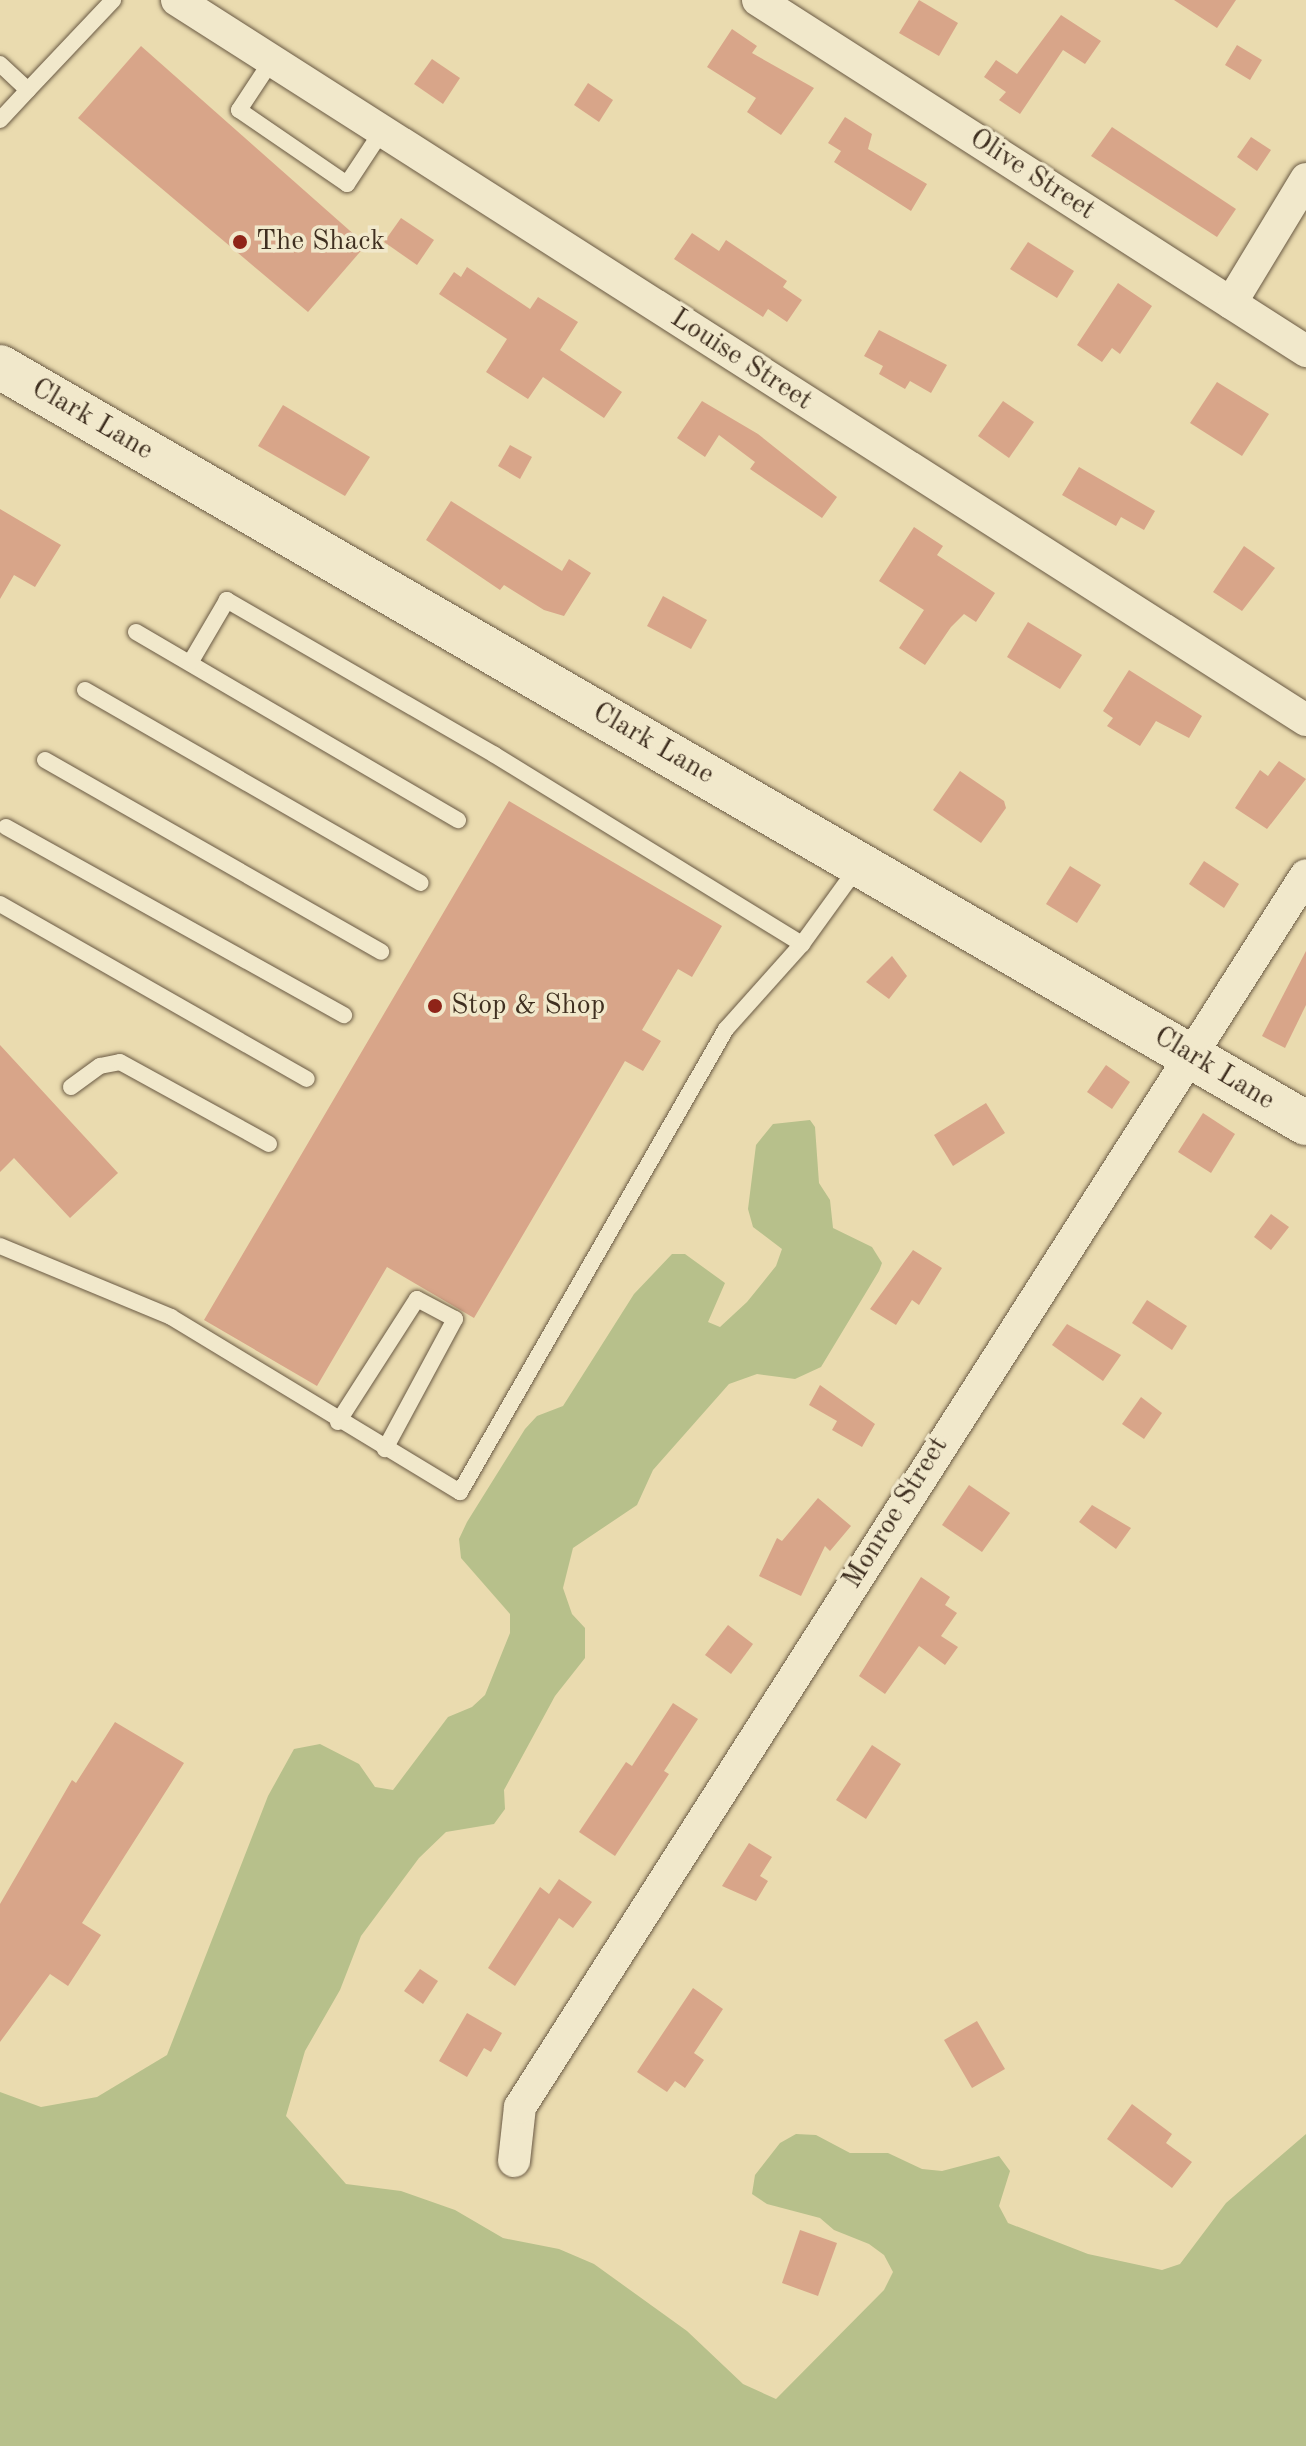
<!DOCTYPE html>
<html>
<head>
<meta charset="utf-8">
<style>
	body { margin:0 }
	#map { position:relative; width:1306px; height:2446px; overflow:hidden; background:#eadbaf; font-family:"Old Standard TT",serif }
	div>[style] { position:absolute }
	[style*='--x'] { left:calc(var(--x)*1px); top:calc(var(--y)*1px); width:calc(var(--w)*1px); rotate:calc(var(--a)*1deg) }
	.green>* { inset:0; background:#b7c08b }
	.building>* { inset:0; background:#d8a589 }
	.roads { filter:drop-shadow(0 0 2px #6a5a44) drop-shadow(0 0 2px #6a5a44) }
	.lane>* { height:16px; margin:-8px; padding:0 8px; transform-origin:8px; border-radius:8px; background:#f1e8cb }
	.street>* { height:32px; margin:-16px; padding:0 16px; transform-origin:16px; border-radius:16px; background:#f1e8cb }
	.secondary>* { height:44px; margin:-22px; padding:0 22px; transform-origin:22px; border-radius:22px; background:#f1e8cb }
	.dots>* { width:22px; height:22px; translate:-50% -50%; box-sizing:border-box; border:4px solid #f1e8cb; border-radius:50% }
	span { translate:-50% -50%; white-space:nowrap; text-align:center; line-height:1.15; -webkit-text-stroke:7px #f1e8cb; paint-order:stroke }
	.street-label { font-size:28px; color:#3f2f20 }
	.poi-label { font-size:28px; color:#3f2f20 }
	.left { translate:0 -50%; text-align:left }
</style>
</head>
<body>
<div id="map">
	<div class="green">
		<i style="clip-path:polygon(810px 1120px,815px 1127px,819px 1183px,830px 1200px,833px 1228px,872px 1247px,882px 1263px,879px 1271px,821px 1367px,795px 1379px,757px 1374px,729px 1384px,653px 1470px,637px 1505px,573px 1548px,563px 1588px,572px 1614px,585px 1628px,585px 1658px,555px 1696px,504px 1790px,505px 1809px,494px 1824px,446px 1832px,419px 1858px,361px 1936px,340px 1990px,305px 2051px,286px 2116px,346px 2184px,401px 2191px,455px 2210px,503px 2238px,559px 2249px,594px 2264px,687px 2331px,743px 2384px,776px 2399px,884px 2290px,893px 2272px,884px 2255px,869px 2244px,834px 2230px,820px 2218px,767px 2204px,752px 2194px,755px 2175px,780px 2143px,796px 2134px,816px 2135px,850px 2153px,888px 2153px,922px 2169px,942px 2171px,999px 2156px,1010px 2171px,999px 2206px,1008px 2223px,1088px 2254px,1162px 2270px,1180px 2264px,1226px 2203px,1306px 2134px,1306px 2446px,0 2446px,0 2092px,41px 2107px,97px 2097px,167px 2055px,268px 1796px,294px 1749px,320px 1744px,359px 1764px,375px 1787px,393px 1790px,448px 1717px,472px 1707px,485px 1695px,510px 1633px,510px 1614px,461px 1558px,459px 1539px,467px 1522px,525px 1429px,537px 1416px,563px 1406px,634px 1294px,672px 1254px,685px 1254px,725px 1283px,708px 1322px,720px 1327px,747px 1302px,776px 1266px,782px 1249px,753px 1227px,748px 1209px,756px 1145px,773px 1124px)"></i>
	</div>
	<div class="building">
		<i style="clip-path:polygon(919px 0,958px 23px,939px 56px,899px 33px)"></i>
		<i style="clip-path:polygon(1174px 0,1236px 0,1217px 28px)"></i>
		<i style="clip-path:polygon(1061px 15px,1101px 41px,1085px 64px,1063px 50px,1020px 114px,999px 100px,1006px 92px,984px 77px,996px 60px,1017px 74px)"></i>
		<i style="clip-path:polygon(732px 29px,757px 46px,752px 53px,814px 88px,781px 135px,747px 112px,756px 98px,707px 67px)"></i>
		<i style="clip-path:polygon(1237px 45px,1262px 60px,1250px 80px,1225px 65px)"></i>
		<i style="clip-path:polygon(141px 46px,366px 245px,308px 312px,78px 118px)"></i>
		<i style="clip-path:polygon(432px 59px,460px 78px,443px 104px,414px 84px)"></i>
		<i style="clip-path:polygon(588px 83px,613px 100px,599px 122px,574px 105px)"></i>
		<i style="clip-path:polygon(845px 117px,872px 134px,868px 149px,927px 184px,911px 211px,834px 162px,841px 151px,828px 143px)"></i>
		<i style="clip-path:polygon(1112px 127px,1236px 209px,1217px 237px,1091px 156px)"></i>
		<i style="clip-path:polygon(1251px 137px,1271px 150px,1257px 171px,1237px 157px)"></i>
		<i style="clip-path:polygon(401px 218px,434px 240px,417px 265px,384px 242px)"></i>
		<i style="clip-path:polygon(692px 233px,719px 251px,726px 240px,787px 281px,783px 287px,802px 300px,787px 322px,768px 309px,763px 317px,674px 259px)"></i>
		<i style="clip-path:polygon(1028px 242px,1074px 271px,1057px 298px,1010px 269px)"></i>
		<i style="clip-path:polygon(467px 267px,530px 309px,538px 297px,578px 322px,560px 350px,622px 392px,604px 418px,543px 377px,528px 399px,486px 372px,507px 339px,439px 294px,454px 272px,461px 277px)"></i>
		<i style="clip-path:polygon(1118px 283px,1152px 306px,1120px 354px,1112px 348px,1102px 362px,1077px 345px)"></i>
		<i style="clip-path:polygon(879px 330px,947px 365px,931px 393px,910px 381px,905px 389px,879px 374px,883px 366px,864px 356px)"></i>
		<i style="clip-path:polygon(1217px 382px,1269px 414px,1242px 456px,1190px 423px)"></i>
		<i style="clip-path:polygon(702px 401px,758px 434px,837px 497px,822px 518px,750px 469px,755px 462px,719px 435px,705px 457px,677px 438px)"></i>
		<i style="clip-path:polygon(1003px 401px,1034px 422px,1009px 458px,978px 436px)"></i>
		<i style="clip-path:polygon(283px 405px,370px 457px,345px 496px,258px 446px)"></i>
		<i style="clip-path:polygon(510px 445px,532px 457px,520px 479px,498px 466px)"></i>
		<i style="clip-path:polygon(1079px 467px,1155px 511px,1144px 530px,1121px 517px,1116px 526px,1062px 495px)"></i>
		<i style="clip-path:polygon(451px 501px,562px 571px,569px 559px,591px 573px,564px 616px,544px 610px,504px 585px,500px 590px,426px 540px)"></i>
		<i style="clip-path:polygon(0 509px,61px 545px,35px 587px,14px 575px,0 599px)"></i>
		<i style="clip-path:polygon(914px 527px,943px 546px,937px 555px,995px 593px,976px 622px,964px 614px,951px 627px,925px 665px,899px 648px,924px 610px,879px 581px)"></i>
		<i style="clip-path:polygon(1244px 546px,1275px 568px,1242px 611px,1213px 592px)"></i>
		<i style="clip-path:polygon(663px 596px,707px 620px,691px 649px,647px 626px)"></i>
		<i style="clip-path:polygon(1028px 622px,1082px 655px,1060px 689px,1007px 657px)"></i>
		<i style="clip-path:polygon(1129px 670px,1202px 716px,1189px 738px,1156px 721px,1140px 746px,1107px 726px,1113px 718px,1103px 711px)"></i>
		<i style="clip-path:polygon(1279px 761px,1306px 779px,1267px 829px,1235px 808px,1260px 770px,1268px 776px)"></i>
		<i style="clip-path:polygon(960px 771px,1004px 801px,1006px 808px,981px 843px,933px 810px)"></i>
		<i style="clip-path:polygon(509px 801px,722px 926px,692px 977px,678px 969px,642px 1030px,661px 1041px,643px 1071px,625px 1061px,474px 1318px,387px 1267px,317px 1386px,204px 1320px)"></i>
		<i style="clip-path:polygon(1204px 861px,1239px 884px,1224px 908px,1189px 884px)"></i>
		<i style="clip-path:polygon(1070px 866px,1101px 885px,1077px 923px,1046px 904px)"></i>
		<i style="clip-path:polygon(1306px 951px,1306px 1005px,1285px 1048px,1262px 1036px)"></i>
		<i style="clip-path:polygon(892px 956px,907px 976px,889px 999px,866px 982px)"></i>
		<i style="clip-path:polygon(0 1045px,118px 1173px,70px 1218px,14px 1158px,0 1172px)"></i>
		<i style="clip-path:polygon(1106px 1065px,1130px 1082px,1112px 1109px,1087px 1092px)"></i>
		<i style="clip-path:polygon(986px 1103px,1005px 1133px,953px 1166px,934px 1135px)"></i>
		<i style="clip-path:polygon(1203px 1113px,1235px 1134px,1211px 1173px,1178px 1152px)"></i>
		<i style="clip-path:polygon(1271px 1214px,1289px 1227px,1271px 1250px,1254px 1237px)"></i>
		<i style="clip-path:polygon(913px 1250px,942px 1268px,919px 1305px,912px 1300px,896px 1325px,870px 1309px)"></i>
		<i style="clip-path:polygon(1147px 1300px,1187px 1326px,1172px 1350px,1132px 1323px)"></i>
		<i style="clip-path:polygon(1067px 1324px,1121px 1355px,1103px 1381px,1052px 1345px)"></i>
		<i style="clip-path:polygon(820px 1385px,875px 1424px,862px 1447px,832px 1430px,837px 1421px,809px 1405px)"></i>
		<i style="clip-path:polygon(1141px 1397px,1162px 1413px,1144px 1439px,1122px 1424px)"></i>
		<i style="clip-path:polygon(969px 1485px,1010px 1513px,982px 1552px,942px 1525px)"></i>
		<i style="clip-path:polygon(818px 1498px,851px 1526px,830px 1551px,825px 1546px,801px 1596px,759px 1576px,777px 1538px,782px 1541px)"></i>
		<i style="clip-path:polygon(1092px 1505px,1131px 1528px,1116px 1549px,1079px 1522px)"></i>
		<i style="clip-path:polygon(921px 1577px,950px 1597px,945px 1605px,957px 1613px,941px 1636px,958px 1647px,945px 1665px,919px 1646px,885px 1694px,859px 1676px)"></i>
		<i style="clip-path:polygon(728px 1625px,753px 1644px,731px 1674px,705px 1655px)"></i>
		<i style="clip-path:polygon(673px 1703px,698px 1719px,664px 1771px,669px 1774px,615px 1856px,579px 1832px,626px 1762px,632px 1766px)"></i>
		<i style="clip-path:polygon(115px 1722px,184px 1763px,82px 1923px,101px 1935px,68px 1986px,50px 1974px,0 2042px,0 1904px,72px 1780px,76px 1783px)"></i>
		<i style="clip-path:polygon(872px 1745px,901px 1764px,866px 1819px,836px 1800px)"></i>
		<i style="clip-path:polygon(749px 1843px,772px 1857px,760px 1876px,768px 1881px,756px 1901px,722px 1886px)"></i>
		<i style="clip-path:polygon(559px 1879px,592px 1902px,573px 1928px,559px 1918px,515px 1986px,488px 1968px,540px 1887px,549px 1894px)"></i>
		<i style="clip-path:polygon(420px 1969px,438px 1981px,423px 2004px,404px 1991px)"></i>
		<i style="clip-path:polygon(693px 1988px,723px 2009px,694px 2053px,704px 2060px,685px 2088px,675px 2081px,667px 2092px,637px 2072px)"></i>
		<i style="clip-path:polygon(467px 2013px,502px 2033px,491px 2052px,484px 2048px,467px 2077px,439px 2061px)"></i>
		<i style="clip-path:polygon(977px 2021px,1005px 2069px,972px 2088px,944px 2040px)"></i>
		<i style="clip-path:polygon(1132px 2104px,1172px 2134px,1166px 2143px,1192px 2162px,1172px 2188px,1107px 2139px)"></i>
		<i style="clip-path:polygon(800px 2230px,837px 2243px,818px 2296px,782px 2283px)"></i>
	</div>
	<div class="roads">
		<div class="lane">
			<i style="--x:272;--y:60;--w:60;--a:123.4"></i>
			<i style="--x:239;--y:110;--w:131;--a:34.4"></i>
			<i style="--x:347;--y:184;--w:64;--a:-56.6"></i>
			<i style="--x:0;--y:64;--w:38;--a:43"></i>
			<i style="--x:28;--y:90;--w:41;--a:133"></i>
			<i style="--x:28;--y:90;--w:124;--a:-46.6"></i>
			<i style="--x:136;--y:632;--w:373;--a:30.3"></i>
			<i style="--x:85;--y:690;--w:387;--a:29.9"></i>
			<i style="--x:45;--y:760;--w:387;--a:29.7"></i>
			<i style="--x:6;--y:827;--w:387;--a:29.1"></i>
			<i style="--x:0;--y:904;--w:353;--a:29.7"></i>
			<i style="--x:802;--y:944;--w:99;--a:-54.1"></i>
			<i style="--x:71;--y:1087;--w:36;--a:-36"></i>
			<i style="--x:100;--y:1066;--w:20;--a:-11"></i>
			<i style="--x:120;--y:1062;--w:170;--a:28.8"></i>
			<i style="--x:0;--y:1246;--w:185;--a:22.5"></i>
			<i style="--x:171;--y:1317;--w:338;--a:31.2"></i>
			<i style="--x:460;--y:1492;--w:534;--a:-60.12"></i>
			<i style="--x:726;--y:1029;--w:114;--a:-48.2"></i>
			<i style="--x:802;--y:944;--w:361;--a:-148.4"></i>
			<i style="--x:495;--y:755;--w:310;--a:-150"></i>
			<i style="--x:227;--y:600;--w:73;--a:120.4"></i>
			<i style="--x:338;--y:1422;--w:146;--a:-57.3"></i>
			<i style="--x:417;--y:1299;--w:43;--a:27.8"></i>
			<i style="--x:455;--y:1319;--w:148;--a:118.3"></i>
		</div>
		<div class="street">
			<i style="--x:177;--y:0;--w:1339;--a:32.53"></i>
			<i style="--x:758;--y:0;--w:651;--a:32.64"></i>
			<i style="--x:1231;--y:303;--w:145;--a:-58.8"></i>
			<i style="--x:514;--y:2161;--w:54;--a:-83.7"></i>
			<i style="--x:520;--y:2107;--w:1461;--a:-57.46"></i>
		</div>
		<div class="secondary">
			<i style="--x:0;--y:367;--w:1509;--a:30.07"></i>
		</div>
	</div>
	<div class="dots">
		<i style="left:240px;top:242px;background:#8f2418"></i>
		<i style="left:435px;top:1006px;background:#8f2418"></i>
	</div>
	<div class="street-label">
		<span style="left:1032px;top:175px;rotate:33deg">Olive Street</span>
		<span style="left:741px;top:360px;rotate:33deg">Louise Street</span>
		<span style="left:92px;top:420px;rotate:30deg">Clark Lane</span>
		<span style="left:653px;top:744px;rotate:30deg">Clark Lane</span>
		<span style="left:1214px;top:1069px;rotate:31deg">Clark Lane</span>
		<span style="left:896px;top:1513px;rotate:-58deg">Monroe Street</span>
	</div>
	<div class="poi-label">
		<span class="left" style="left:256px;top:242px">The Shack</span>
		<span class="left" style="left:451px;top:1006px">Stop &amp; Shop</span>
	</div>
</div>
</body>
</html>
